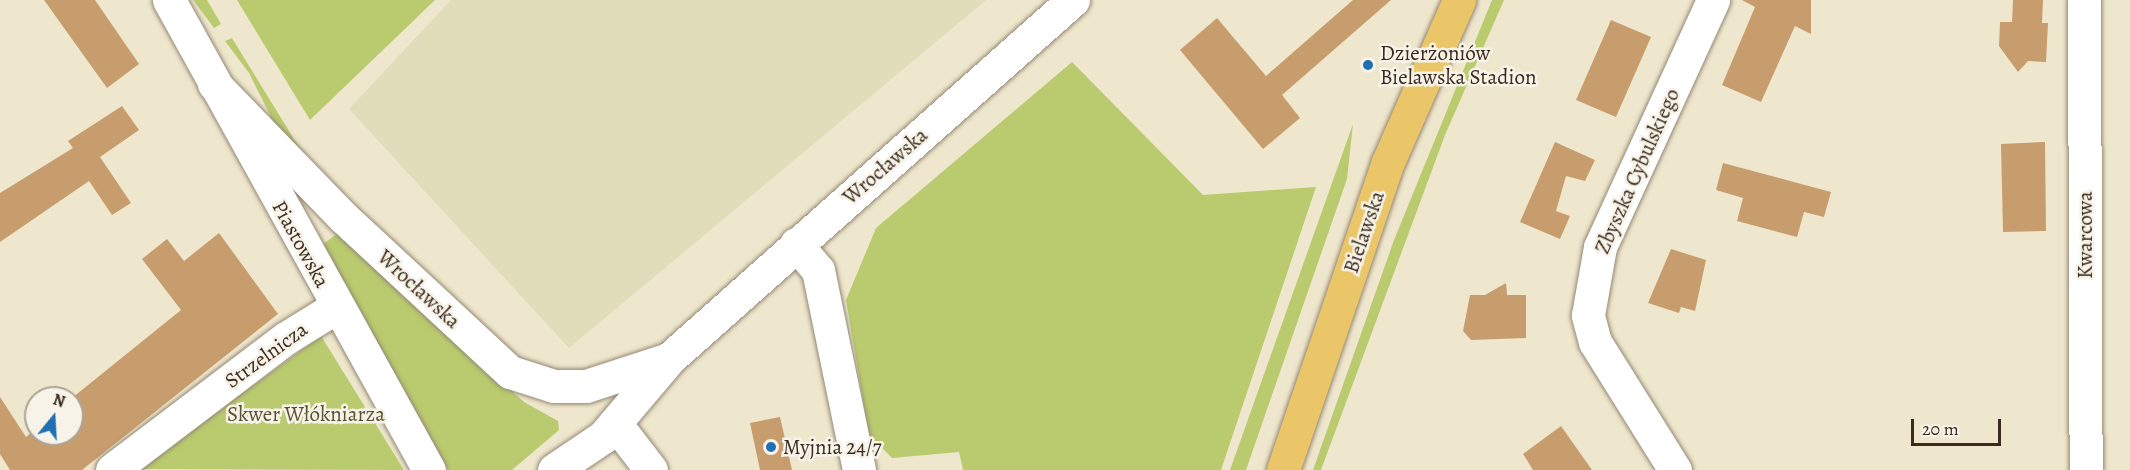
<!DOCTYPE html>
<html>
<head>
<meta charset="utf-8">
<style>
	body { margin:0 }
	#map { position:relative; width:2130px; height:470px; overflow:hidden; background:#efe7cd; font-family:Alegreya,serif }
	div>[style] { position:absolute }
	[style*='--x'] { left:calc(var(--x)*1px); top:calc(var(--y)*1px); width:calc(var(--w)*1px); rotate:calc(var(--a)*1deg) }
	.built>* { inset:0; background:#e1dcba }
	.green>* { inset:0; background:#b9cb6e }
	.building>* { inset:0; background:#c79d6e }
	.roads { filter:drop-shadow(0 0 2px #958876) drop-shadow(0 0 2px #958876) }
	.minor>* { height:33px; margin:-16.5px; padding:0 16.5px; transform-origin:16.5px; border-radius:16.5px; background:#fff }
	.major>* { height:33px; margin:-16.5px; padding:0 16.5px; transform-origin:16.5px; border-radius:16.5px; background:#eac669 }
	.dots>* { width:16px; height:16px; translate:-50% -50%; box-sizing:border-box; border:3px solid #f7f3e8; border-radius:50% }
	span { translate:-50% -50%; white-space:nowrap; text-align:center; line-height:1.15; -webkit-text-stroke:5px #f7f3e8; paint-order:stroke }
	.poi-label { font-size:21px; color:#3b2a1e }
	.left { translate:0 -50%; text-align:left }
	.street-label { font-size:21px; color:#3b2a1e }
	.park-label { font-size:21px; color:#5a5232 }
	.north { position:absolute; left:24px; top:386px; width:60px; height:60px; box-sizing:border-box; background:#f7f3e8; border:2px solid #aca397; border-radius:50%; rotate:18deg; font-size:16px; font-weight:700; line-height:24px; text-align:center; color:#3b2a1e }
	.north::after { content:''; display:block; margin:auto; width:21px; height:27px; background:#1f6fb2; clip-path:polygon(50% 0,100% 100%,50% 72%,0 100%) }
	.scale { position:absolute; left:1911px; top:419px; width:90px; height:27px; box-sizing:border-box; border:3px solid #3b2a1e; border-top:0; padding-left:8px; font-size:18px; line-height:21px; white-space:nowrap; color:#3b2a1e; -webkit-text-stroke:4px #f7f3e8; paint-order:stroke }
</style>
</head>
<body>
<div id="map">
	<div class="built">
		<i style="clip-path:polygon(451px 0,986px 0,569px 348px,349px 109px)"></i>
	</div>
	<div class="green">
		<i style="clip-path:polygon(193px 0,207px 0,221px 24px,214px 28px)"></i>
		<i style="clip-path:polygon(237px 0,435px 0,310px 120px)"></i>
		<i style="clip-path:polygon(1492px 0,1504px 0,1445px 135px,1321px 470px,1313px 470px,1394px 240px)"></i>
		<i style="clip-path:polygon(232px 38px,297px 144px,329px 182px,274px 123px,249px 73px,225px 41px)"></i>
		<i style="clip-path:polygon(1072px 62px,1203px 195px,1316px 187px,1221px 470px,963px 470px,959px 452px,892px 458px,869px 435px,846px 300px,876px 228px)"></i>
		<i style="clip-path:polygon(1353px 124px,1347px 179px,1246px 470px,1230px 470px)"></i>
		<i style="clip-path:polygon(338px 233px,524px 402px,558px 421px,559px 430px,512px 470px,448px 470px,322px 245px)"></i>
		<i style="clip-path:polygon(321px 336px,404px 470px,139px 469px)"></i>
	</div>
	<div class="building">
		<i style="clip-path:polygon(44px 0,95px 0,139px 64px,107px 88px)"></i>
		<i style="clip-path:polygon(1353px 0,1391px 0,1282px 95px,1300px 118px,1263px 149px,1180px 50px,1217px 18px,1266px 76px)"></i>
		<i style="clip-path:polygon(1742px 0,1811px 0,1811px 34px,1795px 26px,1761px 102px,1722px 85px,1755px 7px)"></i>
		<i style="clip-path:polygon(2013px 0,2043px 0,2042px 23px,2048px 23px,2046px 62px,2028px 61px,2018px 72px,1999px 46px,2000px 22px,2012px 22px)"></i>
		<i style="clip-path:polygon(1611px 20px,1651px 37px,1616px 117px,1576px 100px)"></i>
		<i style="clip-path:polygon(122px 106px,139px 130px,100px 157px,131px 203px,112px 215px,89px 181px,0 242px,0 193px,73px 148px,68px 141px)"></i>
		<i style="clip-path:polygon(1555px 142px,1595px 160px,1585px 181px,1566px 176px,1556px 211px,1570px 216px,1560px 239px,1520px 222px)"></i>
		<i style="clip-path:polygon(2045px 142px,2046px 231px,2003px 232px,2001px 144px)"></i>
		<i style="clip-path:polygon(1723px 163px,1831px 192px,1824px 217px,1804px 212px,1797px 237px,1737px 221px,1743px 198px,1716px 190px)"></i>
		<i style="clip-path:polygon(219px 233px,278px 314px,82px 470px,10px 470px,0 454px,0 397px,26px 437px,36px 428px,36px 434px,72px 434px,72px 398px,181px 310px,142px 259px,167px 239px,184px 261px)"></i>
		<i style="clip-path:polygon(1671px 249px,1706px 260px,1695px 311px,1681px 307px,1679px 313px,1648px 303px)"></i>
		<i style="clip-path:polygon(1506px 283px,1507px 295px,1526px 295px,1526px 338px,1471px 340px,1463px 331px,1470px 295px,1485px 295px)"></i>
		<i style="clip-path:polygon(780px 417px,792px 470px,760px 470px,750px 423px)"></i>
		<i style="clip-path:polygon(1561px 426px,1592px 470px,1533px 470px,1523px 454px)"></i>
	</div>
	<div class="roads">
		<div class="minor">
			<i style="--x:169;--y:0;--w:537;--a:61.05"></i>
			<i style="--x:2084;--y:0;--w:470;--a:89.8"></i>
			<i style="--x:214;--y:84;--w:185;--a:45.9"></i>
			<i style="--x:343;--y:217;--w:228;--a:42.9"></i>
			<i style="--x:510;--y:372;--w:46;--a:17.7"></i>
			<i style="--x:554;--y:386;--w:32;--a:0"></i>
			<i style="--x:586;--y:386;--w:84;--a:-18"></i>
			<i style="--x:796;--y:244;--w:34;--a:50"></i>
			<i style="--x:818;--y:270;--w:204;--a:78.4"></i>
			<i style="--x:615;--y:423;--w:59;--a:52.5"></i>
			<i style="--x:112;--y:470;--w:218;--a:-37.2"></i>
			<i style="--x:286;--y:338;--w:59;--a:-31.8"></i>
			<i style="--x:554;--y:470;--w:59;--a:-34"></i>
			<i style="--x:603;--y:437;--w:104;--a:-49.7"></i>
			<i style="--x:670;--y:358;--w:539;--a:-41.62"></i>
			<i style="--x:1675;--y:470;--w:151;--a:-122"></i>
			<i style="--x:1595;--y:342;--w:28;--a:-105"></i>
			<i style="--x:1588;--y:315;--w:69;--a:-80"></i>
			<i style="--x:1600;--y:247;--w:272;--a:-65.4"></i>
		</div>
		<div class="major">
			<i style="--x:1283;--y:470;--w:325;--a:-71.2"></i>
			<i style="--x:1388;--y:162;--w:177;--a:-66.3"></i>
		</div>
	</div>
	<div class="dots">
		<i style="left:1368px;top:65px;background:#1f6fb2"></i>
		<i style="left:771px;top:447px;background:#1f6fb2"></i>
	</div>
	<div class="poi-label">
		<span class="left" style="left:1380px;top:65px">Dzierżoniów<br>Bielawska Stadion</span>
		<span class="left" style="left:783px;top:447px">Myjnia 24/7</span>
	</div>
	<div class="street-label">
		<span style="left:885px;top:166px;rotate:-41deg">Wrocławska</span>
		<span style="left:1637px;top:171px;rotate:-66deg">Zbyszka Cybulskiego</span>
		<span style="left:1364px;top:232px;rotate:-71deg">Bielawska</span>
		<span style="left:2085px;top:235px;rotate:-90deg">Kwarcowa</span>
		<span style="left:301px;top:244px;rotate:61deg">Piastowska</span>
		<span style="left:419px;top:289px;rotate:43deg">Wrocławska</span>
		<span style="left:266px;top:355px;rotate:-36deg">Strzelnicza</span>
	</div>
	<div class="park-label">
		<span style="left:306px;top:414px">Skwer Włókniarza</span>
	</div>
	<div class="north">N</div>
	<div class="scale">20 m</div>
</div>
</body>
</html>
